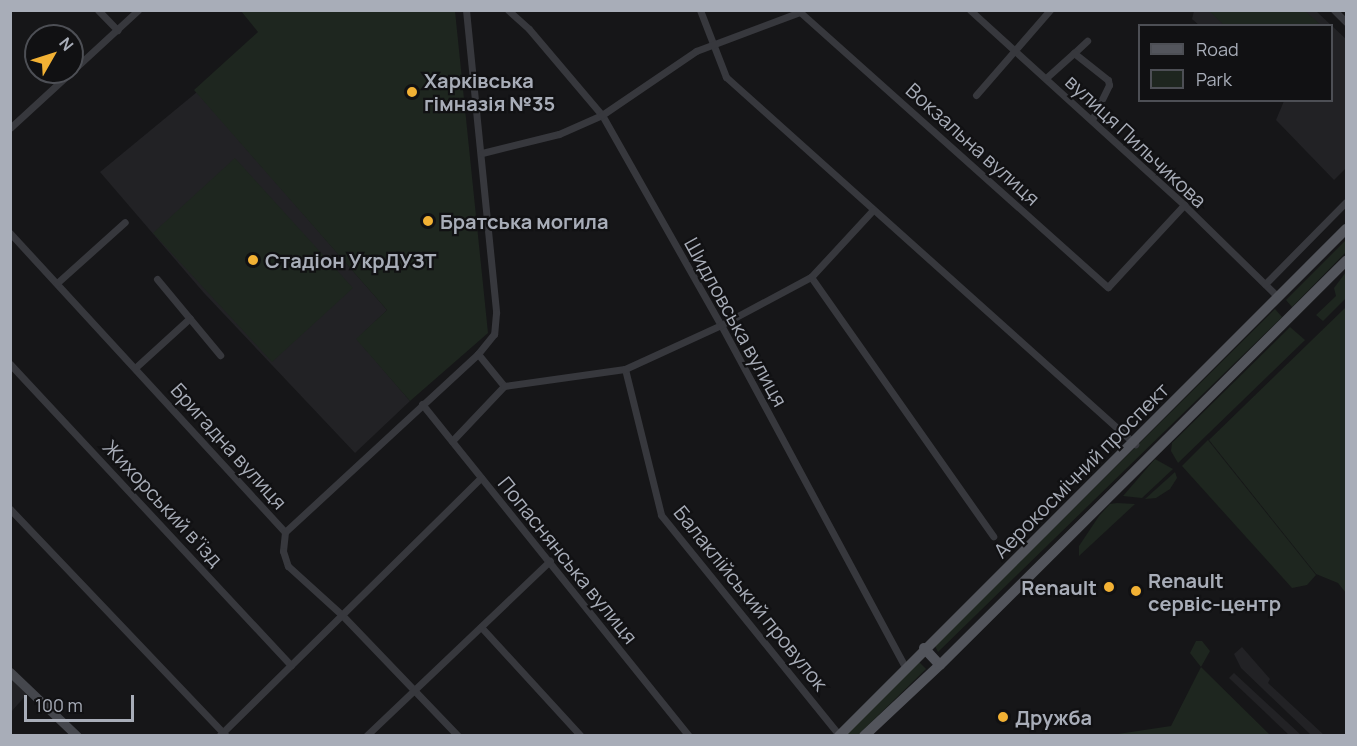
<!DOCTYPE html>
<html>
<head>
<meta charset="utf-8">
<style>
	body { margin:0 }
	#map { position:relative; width:1357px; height:746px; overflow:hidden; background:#161618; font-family:Manrope,sans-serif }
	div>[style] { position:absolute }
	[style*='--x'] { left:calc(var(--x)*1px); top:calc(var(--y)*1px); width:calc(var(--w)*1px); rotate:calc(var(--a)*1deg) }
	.built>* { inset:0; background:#222225 }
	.green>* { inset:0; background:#1e261f }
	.street>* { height:7px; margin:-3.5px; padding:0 3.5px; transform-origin:3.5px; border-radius:3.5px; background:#37383d }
	.secondary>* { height:9px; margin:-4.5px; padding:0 4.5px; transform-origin:4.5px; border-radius:4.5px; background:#45474d }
	.primary>* { height:10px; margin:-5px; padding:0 5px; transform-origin:5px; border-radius:5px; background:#53555c }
	.dots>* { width:16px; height:16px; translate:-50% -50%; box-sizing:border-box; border:3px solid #111113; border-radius:50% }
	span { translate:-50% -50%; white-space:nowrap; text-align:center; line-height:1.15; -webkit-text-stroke:4.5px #111113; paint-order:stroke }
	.poi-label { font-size:20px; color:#a8adb8; font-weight:700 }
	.left { translate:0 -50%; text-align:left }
	.right { translate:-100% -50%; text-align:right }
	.street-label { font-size:20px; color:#a8adb8 }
	.frame { position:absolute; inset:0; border:12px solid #a8adb8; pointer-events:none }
	.legend { position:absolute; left:1138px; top:24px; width:195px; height:78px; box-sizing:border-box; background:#111113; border:2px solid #4d4f55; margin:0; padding:8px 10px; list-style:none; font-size:18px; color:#a8adb8 }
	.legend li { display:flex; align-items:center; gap:12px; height:30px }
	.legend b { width:30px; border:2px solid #4d4f55 }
	.north { position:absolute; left:24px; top:24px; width:60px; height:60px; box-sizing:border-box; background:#111113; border:2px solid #4d4f55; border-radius:50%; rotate:51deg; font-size:16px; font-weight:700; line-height:24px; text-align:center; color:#a8adb8 }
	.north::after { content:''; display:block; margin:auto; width:21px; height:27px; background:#f2b134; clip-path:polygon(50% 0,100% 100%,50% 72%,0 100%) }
	.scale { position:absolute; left:24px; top:695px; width:110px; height:27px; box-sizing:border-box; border:3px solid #a8adb8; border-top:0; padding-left:8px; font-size:18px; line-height:21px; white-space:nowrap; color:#a8adb8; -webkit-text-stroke:4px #111113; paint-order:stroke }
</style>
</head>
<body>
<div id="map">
	<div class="built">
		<i style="clip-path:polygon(1194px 11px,1316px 11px,1346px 39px,1346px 168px,1334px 180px,1276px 120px,1284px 101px,1332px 100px,1332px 26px,1200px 26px,1192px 19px)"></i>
		<i style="clip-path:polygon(197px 92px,387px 310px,357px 339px,410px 401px,355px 453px,204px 293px,100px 172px)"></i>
		<i style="clip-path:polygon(1242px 647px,1270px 679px,1268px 683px,1324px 735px,1311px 735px,1241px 668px,1234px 654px)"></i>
		<i style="clip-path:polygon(1234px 673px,1301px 735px,1289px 735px,1229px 678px)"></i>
		<i style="clip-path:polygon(10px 676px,28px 693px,11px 712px,10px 712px)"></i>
	</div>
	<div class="green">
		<i style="clip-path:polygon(241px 11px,455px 11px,488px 333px,410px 401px,356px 339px,387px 310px,194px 90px,258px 32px)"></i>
		<i style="clip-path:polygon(1209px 11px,1305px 11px,1321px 25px,1224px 25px)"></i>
		<i style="clip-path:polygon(235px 158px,353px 288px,272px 362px,153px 233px)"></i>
		<i style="clip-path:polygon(1346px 240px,1346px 252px,1292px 307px,1286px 300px)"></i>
		<i style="clip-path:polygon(1346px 272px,1346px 298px,1323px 321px,1316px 315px,1336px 296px,1334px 288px)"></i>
		<i style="clip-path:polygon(1346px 307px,1346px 593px,1338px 583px,1316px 574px,1209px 440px)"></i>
		<i style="clip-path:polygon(1275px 309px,1282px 317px,938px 652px,935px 646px)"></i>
		<i style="clip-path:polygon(1290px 327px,1305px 340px,1178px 463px,1171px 451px,1172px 443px)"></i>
		<i style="clip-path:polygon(1208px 440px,1316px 575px,1307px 585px,1292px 588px,1182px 466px)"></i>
		<i style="clip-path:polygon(1155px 459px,1173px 469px,1142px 498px,1123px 496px)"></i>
		<i style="clip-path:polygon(1175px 472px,1177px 478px,1170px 489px,1156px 498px,1145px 499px)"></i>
		<i style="clip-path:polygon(1117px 503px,1135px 504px,1079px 556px,1079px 546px,1099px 516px,1110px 504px)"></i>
		<i style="clip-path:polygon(1196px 641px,1202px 641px,1210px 651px,1201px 667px,1270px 735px,1111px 735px,1171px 726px,1201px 667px,1190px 653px)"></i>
		<i style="clip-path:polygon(918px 661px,926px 669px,858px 735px,844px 736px)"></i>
	</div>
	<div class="street">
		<i style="--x:98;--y:10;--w:28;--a:46"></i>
		<i style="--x:466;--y:10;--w:304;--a:84.3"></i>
		<i style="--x:496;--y:313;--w:21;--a:95"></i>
		<i style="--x:494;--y:334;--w:26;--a:129"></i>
		<i style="--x:478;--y:354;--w:41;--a:50.9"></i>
		<i style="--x:508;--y:10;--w:28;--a:42"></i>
		<i style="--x:529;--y:29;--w:113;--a:49.7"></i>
		<i style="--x:602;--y:115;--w:241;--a:60.5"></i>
		<i style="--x:721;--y:325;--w:391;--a:61.7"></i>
		<i style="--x:700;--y:10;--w:72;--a:68.8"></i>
		<i style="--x:726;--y:77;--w:550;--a:41.9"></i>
		<i style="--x:970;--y:10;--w:290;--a:42.3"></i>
		<i style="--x:1184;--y:205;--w:132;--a:44.4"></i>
		<i style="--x:1334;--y:10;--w:17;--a:45"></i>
		<i style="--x:1074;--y:53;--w:18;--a:-43"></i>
		<i style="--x:72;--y:71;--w:90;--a:-42.7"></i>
		<i style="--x:1046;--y:78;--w:38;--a:-42"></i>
		<i style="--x:1074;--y:53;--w:43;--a:38.5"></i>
		<i style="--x:1108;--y:80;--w:5;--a:79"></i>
		<i style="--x:1109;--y:85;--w:39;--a:116"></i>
		<i style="--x:976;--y:95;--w:113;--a:-49"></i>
		<i style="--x:10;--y:128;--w:83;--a:-42.6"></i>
		<i style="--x:482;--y:153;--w:79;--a:-13.9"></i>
		<i style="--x:559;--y:134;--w:47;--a:-23.8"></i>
		<i style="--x:602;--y:115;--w:114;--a:-34.2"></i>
		<i style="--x:696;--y:51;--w:111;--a:-20.6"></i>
		<i style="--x:800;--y:12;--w:413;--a:41.8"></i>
		<i style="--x:1108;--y:287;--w:112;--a:-47.2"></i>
		<i style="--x:10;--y:233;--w:406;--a:47.4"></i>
		<i style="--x:285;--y:532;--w:19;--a:96"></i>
		<i style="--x:283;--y:551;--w:16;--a:72"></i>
		<i style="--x:288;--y:566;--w:73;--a:42.2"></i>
		<i style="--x:342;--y:615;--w:168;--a:46.2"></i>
		<i style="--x:811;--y:277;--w:317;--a:54.9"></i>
		<i style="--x:157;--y:279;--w:99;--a:50.3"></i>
		<i style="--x:57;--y:283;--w:91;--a:-41.9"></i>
		<i style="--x:1265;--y:284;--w:115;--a:-45.4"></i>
		<i style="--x:10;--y:364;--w:412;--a:47"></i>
		<i style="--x:135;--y:368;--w:74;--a:-42.3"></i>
		<i style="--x:625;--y:369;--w:150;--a:76.1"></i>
		<i style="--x:661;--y:515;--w:283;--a:51"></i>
		<i style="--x:422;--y:404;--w:426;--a:51.2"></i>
		<i style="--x:452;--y:441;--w:76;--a:-46.6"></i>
		<i style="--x:504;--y:386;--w:122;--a:-8"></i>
		<i style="--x:625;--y:369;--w:106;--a:-24.6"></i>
		<i style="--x:721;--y:325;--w:102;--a:-28.1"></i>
		<i style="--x:811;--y:277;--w:91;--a:-47.2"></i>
		<i style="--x:10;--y:509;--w:313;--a:46.4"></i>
		<i style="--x:285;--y:532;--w:263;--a:-42.7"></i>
		<i style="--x:481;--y:627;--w:148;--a:47.5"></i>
		<i style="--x:219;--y:736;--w:368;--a:-44.6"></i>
		<i style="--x:366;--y:736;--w:254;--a:-43.6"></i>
	</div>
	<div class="secondary">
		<i style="--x:10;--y:672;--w:93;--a:43.7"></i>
	</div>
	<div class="primary">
		<i style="--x:924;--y:648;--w:23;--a:47"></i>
		<i style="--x:839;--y:736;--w:717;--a:-45"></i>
		<i style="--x:864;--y:736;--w:104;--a:-43.1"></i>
		<i style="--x:940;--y:665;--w:573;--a:-44.86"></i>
	</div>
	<div class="dots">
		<i style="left:412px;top:92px;background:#f2b134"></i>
		<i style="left:428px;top:221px;background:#f2b134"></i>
		<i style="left:253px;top:260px;background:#f2b134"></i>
		<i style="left:1109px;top:587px;background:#f2b134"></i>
		<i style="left:1136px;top:591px;background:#f2b134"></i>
		<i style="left:1003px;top:717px;background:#f2b134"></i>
	</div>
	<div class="poi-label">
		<span class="left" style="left:424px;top:92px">Харківська<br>гімназія №35</span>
		<span class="left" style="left:440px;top:221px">Братська могила</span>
		<span class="left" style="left:265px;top:260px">Стадіон УкрДУЗТ</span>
		<span class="left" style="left:1148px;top:592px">Renault<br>сервіс-центр</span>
		<span class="right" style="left:1097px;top:587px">Renault</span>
		<span class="left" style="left:1015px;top:717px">Дружба</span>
	</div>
	<div class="street-label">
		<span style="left:1136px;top:141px;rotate:43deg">вулиця Пильчикова</span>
		<span style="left:973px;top:144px;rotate:42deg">Вокзальна вулиця</span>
		<span style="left:736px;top:322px;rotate:61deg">Шидловська вулиця</span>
		<span style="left:229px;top:446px;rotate:48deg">Бригадна вулиця</span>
		<span style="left:1081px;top:470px;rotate:-45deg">Аерокосмічний проспект</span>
		<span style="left:163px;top:503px;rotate:47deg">Жихорський в’їзд</span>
		<span style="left:568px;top:560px;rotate:51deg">Попаснянська вулиця</span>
		<span style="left:751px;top:598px;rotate:51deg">Балаклійський провулок</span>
	</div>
	<div class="frame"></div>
	<ul class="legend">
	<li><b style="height:8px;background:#53555c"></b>Road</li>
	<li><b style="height:16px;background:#1e261f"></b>Park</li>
	</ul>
	<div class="north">N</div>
	<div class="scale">100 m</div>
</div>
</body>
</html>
